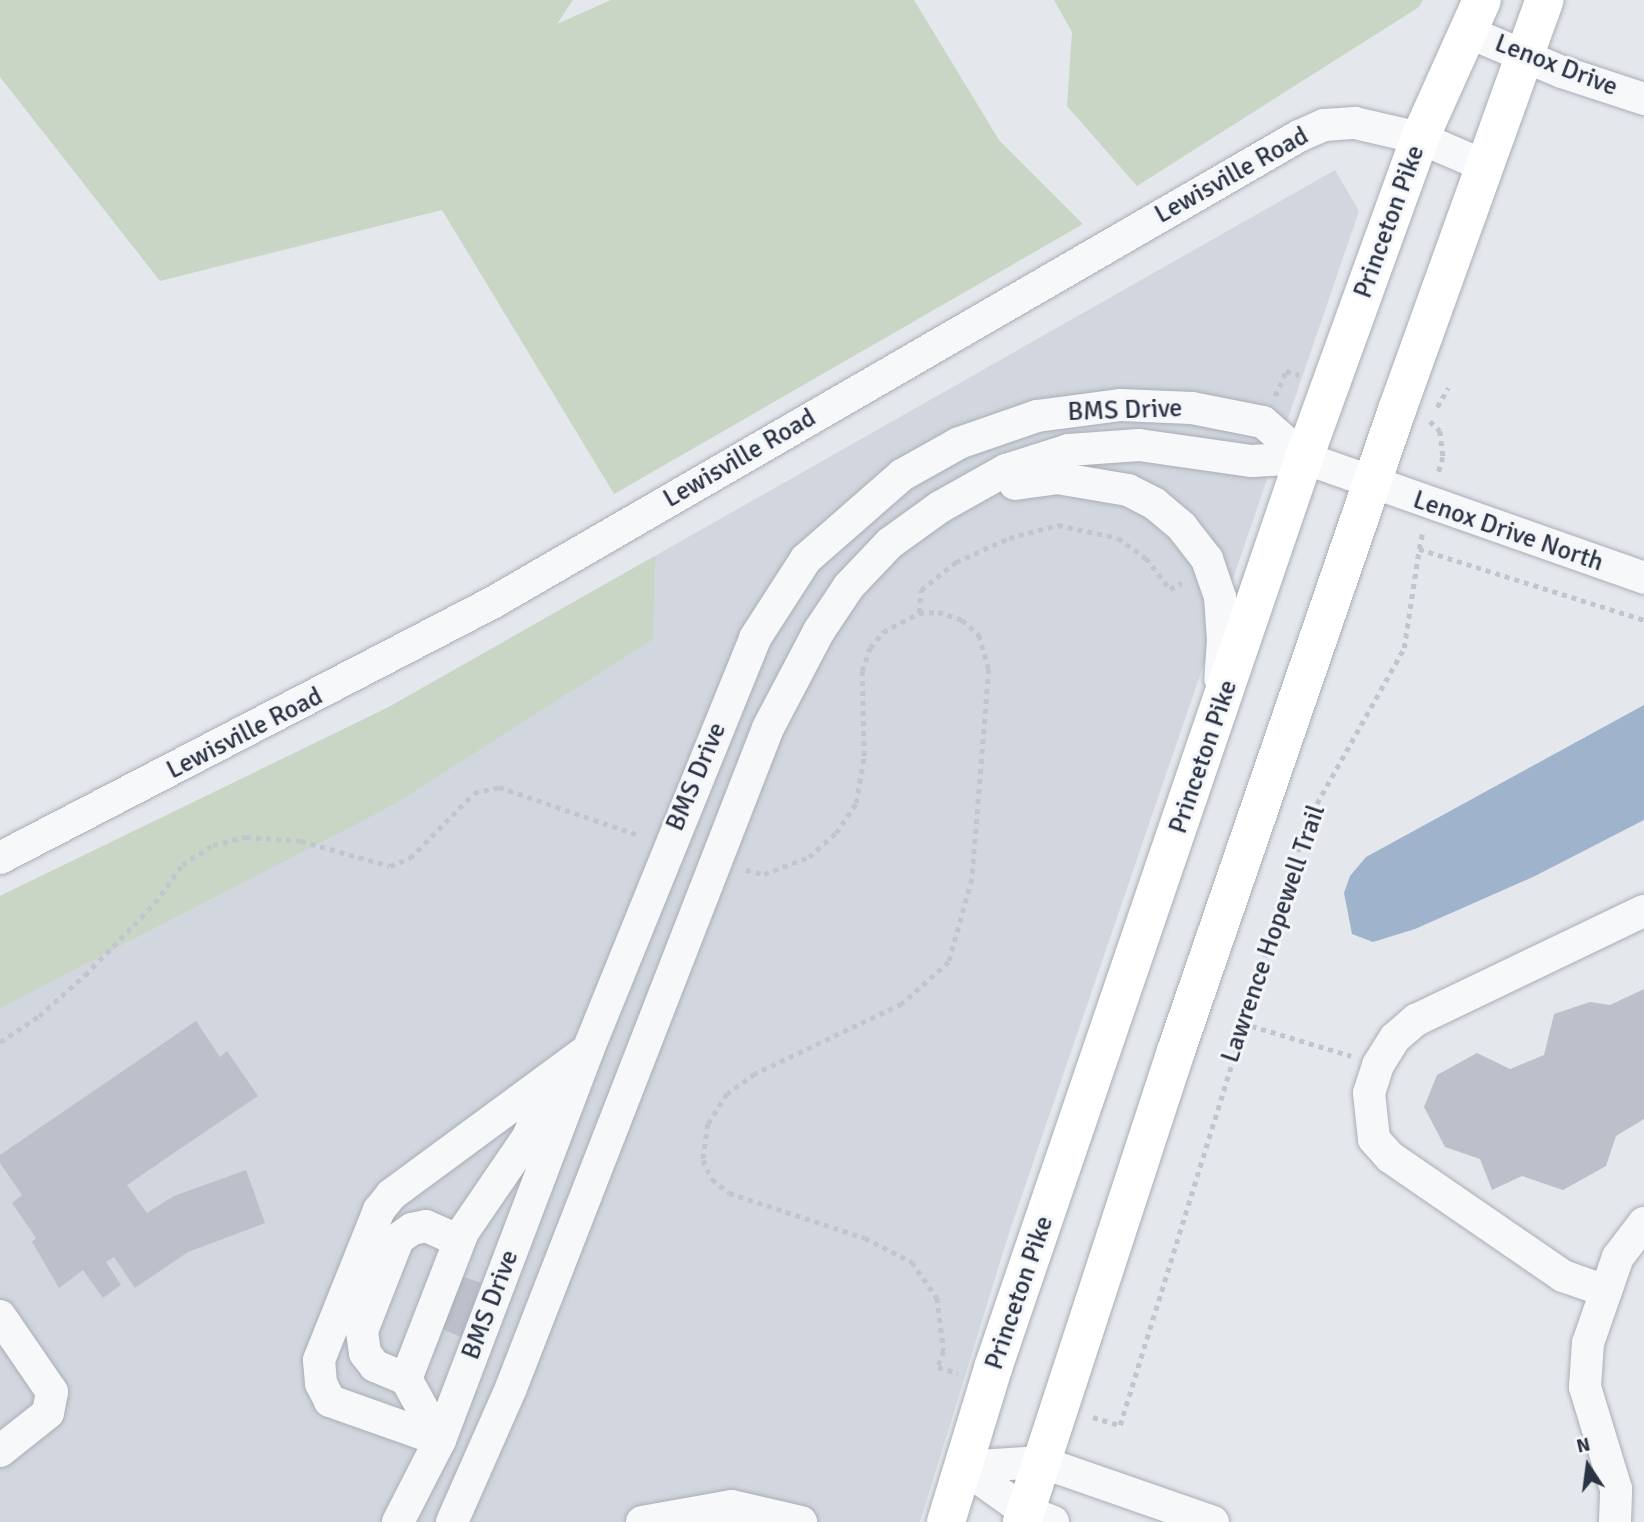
<!DOCTYPE html>
<html>
<head>
<meta charset="utf-8">
<style>
	body { margin:0 }
	#map { position:relative; width:1644px; height:1522px; overflow:hidden; background:#e4e7ec; font-family:Signika,sans-serif }
	div>[style] { position:absolute }
	[style*='--x'] { left:calc(var(--x)*1px); top:calc(var(--y)*1px); width:calc(var(--w)*1px); rotate:calc(var(--a)*1deg) }
	.built>* { inset:0; background:#d2d6de }
	.green>* { inset:0; background:#c9d6c5 }
	.water>* { inset:0; background:#9fb4cc }
	.building>* { inset:0; background:#bbc0ca }
	.path>* { height:4.5px; margin-top:-2.25px; transform-origin:0; background:repeating-linear-gradient(90deg,#c2c5cb 0 5px,transparent 0 10px) }
	.roads { filter:drop-shadow(0 0 2px #a9aeb7) drop-shadow(0 0 2px #a9aeb7) }
	.minor>* { height:32px; margin:-16px; padding:0 16px; transform-origin:16px; border-radius:16px; background:#f7f8fa }
	.major>* { height:38px; margin:-19px; padding:0 19px; transform-origin:19px; border-radius:19px; background:#fff }
	span { translate:-50% -50%; white-space:nowrap; text-align:center; line-height:1.15; -webkit-text-stroke:6px #f4f6f9; paint-order:stroke }
	.street-label { font-size:26px; color:#2b3445 }
	.north { position:absolute; left:1553px; top:1431px; width:70px; height:70px; -webkit-text-stroke:5px #f4f6f9; paint-order:stroke; rotate:347deg; font-size:19px; font-weight:700; line-height:28px; text-align:center; color:#2b3445 }
	.north::after { content:''; display:block; margin:auto; width:24px; height:32px; background:#2b3445; clip-path:polygon(50% 0,100% 100%,50% 72%,0 100%) }
</style>
</head>
<body>
<div id="map">
	<div class="built">
		<i style="clip-path:polygon(1335px 170px,1359px 211px,1010px 1230px,920px 1522px,0 1522px,0 896px,387px 708px)"></i>
	</div>
	<div class="green">
		<i style="clip-path:polygon(0 0,573px 0,557px 24px,611px 0,914px 0,999px 140px,1083px 224px,614px 494px,442px 210px,160px 281px,0 77px)"></i>
		<i style="clip-path:polygon(1054px 0,1423px 0,1419px 7px,1137px 186px,1067px 106px,1072px 32px)"></i>
		<i style="clip-path:polygon(655px 556px,653px 639px,393px 805px,0 1008px,0 896px,387px 708px)"></i>
	</div>
	<div class="water">
		<i style="clip-path:polygon(1644px 705px,1644px 820px,1533px 877px,1415px 929px,1373px 942px,1352px 934px,1344px 893px,1350px 876px,1366px 857px)"></i>
	</div>
	<div class="building">
		<i style="clip-path:polygon(1644px 989px,1644px 1119px,1616px 1136px,1606px 1166px,1563px 1190px,1522px 1176px,1492px 1190px,1480px 1159px,1445px 1147px,1424px 1107px,1437px 1075px,1477px 1053px,1510px 1069px,1544px 1055px,1554px 1014px,1590px 1002px,1610px 1005px)"></i>
		<i style="clip-path:polygon(196px 1021px,220px 1057px,227px 1051px,258px 1096px,127px 1185px,147px 1213px,174px 1196px,246px 1170px,265px 1223px,188px 1252px,135px 1288px,114px 1257px,106px 1262px,121px 1285px,103px 1298px,83px 1270px,59px 1288px,32px 1242px,36px 1238px,12px 1203px,22px 1195px,0 1163px,0 1155px)"></i>
		<i style="clip-path:polygon(456px 1274px,481px 1283px,461px 1337px,435px 1326px)"></i>
	</div>
	<div class="path">
		<i style="--x:1275;--y:396;--w:27;--a:-66"></i>
		<i style="--x:1286;--y:371;--w:14;--a:17"></i>
		<i style="--x:1437;--y:407;--w:22;--a:-60"></i>
		<i style="--x:1430;--y:421;--w:14;--a:45"></i>
		<i style="--x:1440;--y:431;--w:26;--a:83"></i>
		<i style="--x:1443;--y:457;--w:18;--a:106"></i>
		<i style="--x:1419;--y:549;--w:19;--a:-78"></i>
		<i style="--x:919;--y:613;--w:23;--a:-85"></i>
		<i style="--x:921;--y:590;--w:45;--a:-38.7"></i>
		<i style="--x:956;--y:562;--w:58;--a:-24.4"></i>
		<i style="--x:1009;--y:538;--w:51;--a:-14.9"></i>
		<i style="--x:1058;--y:525;--w:61;--a:12.2"></i>
		<i style="--x:1118;--y:538;--w:34;--a:36"></i>
		<i style="--x:1146;--y:558;--w:39;--a:52"></i>
		<i style="--x:1170;--y:589;--w:13;--a:-27"></i>
		<i style="--x:746;--y:870;--w:18;--a:13"></i>
		<i style="--x:764;--y:874;--w:48;--a:-20.7"></i>
		<i style="--x:809;--y:857;--w:36;--a:-42"></i>
		<i style="--x:836;--y:833;--w:36;--a:-56"></i>
		<i style="--x:856;--y:803;--w:48;--a:-80.3"></i>
		<i style="--x:864;--y:756;--w:85;--a:-91.3"></i>
		<i style="--x:862;--y:671;--w:24;--a:-71"></i>
		<i style="--x:870;--y:648;--w:21;--a:-51"></i>
		<i style="--x:883;--y:632;--w:41;--a:-27.8"></i>
		<i style="--x:919;--y:613;--w:19;--a:-3"></i>
		<i style="--x:938;--y:612;--w:25;--a:18"></i>
		<i style="--x:962;--y:620;--w:23;--a:41"></i>
		<i style="--x:979;--y:635;--w:35;--a:74"></i>
		<i style="--x:989;--y:669;--w:211;--a:94.6"></i>
		<i style="--x:972;--y:879;--w:86;--a:105.5"></i>
		<i style="--x:949;--y:962;--w:63;--a:138.2"></i>
		<i style="--x:902;--y:1004;--w:163;--a:154.5"></i>
		<i style="--x:755;--y:1074;--w:34;--a:144"></i>
		<i style="--x:727;--y:1094;--w:36;--a:122"></i>
		<i style="--x:708;--y:1124;--w:36;--a:98"></i>
		<i style="--x:703;--y:1160;--w:21;--a:65"></i>
		<i style="--x:712;--y:1179;--w:22;--a:39"></i>
		<i style="--x:729;--y:1193;--w:143;--a:18.3"></i>
		<i style="--x:865;--y:1238;--w:53;--a:27.1"></i>
		<i style="--x:912;--y:1262;--w:44;--a:55.2"></i>
		<i style="--x:937;--y:1298;--w:53;--a:82.5"></i>
		<i style="--x:944;--y:1351;--w:17;--a:111"></i>
		<i style="--x:938;--y:1367;--w:21;--a:17"></i>
		<i style="--x:1242;--y:1023;--w:114;--a:16.8"></i>
		<i style="--x:0;--y:1042;--w:47;--a:-33.7"></i>
		<i style="--x:39;--y:1016;--w:62;--a:-41.7"></i>
		<i style="--x:85;--y:975;--w:100;--a:-45.8"></i>
		<i style="--x:155;--y:903;--w:47;--a:-54.6"></i>
		<i style="--x:182;--y:865;--w:37;--a:-33"></i>
		<i style="--x:213;--y:845;--w:34;--a:-14"></i>
		<i style="--x:246;--y:837;--w:55;--a:4.2"></i>
		<i style="--x:301;--y:841;--w:92;--a:15.7"></i>
		<i style="--x:390;--y:866;--w:22;--a:-22"></i>
		<i style="--x:410;--y:858;--w:91;--a:-45.4"></i>
		<i style="--x:474;--y:793;--w:26;--a:-13"></i>
		<i style="--x:499;--y:787;--w:150;--a:19"></i>
		<i style="--x:1093;--y:1417;--w:28;--a:17"></i>
		<i style="--x:1120;--y:1425;--w:632;--a:-72.8"></i>
		<i style="--x:1307;--y:821;--w:198;--a:-60.7"></i>
		<i style="--x:1404;--y:648;--w:100;--a:-81.4"></i>
		<i style="--x:1419;--y:549;--w:236;--a:17.5"></i>
	</div>
	<div class="roads">
		<div class="minor">
			<i style="--x:1468;--y:32;--w:102;--a:23.1"></i>
			<i style="--x:1562;--y:72;--w:86;--a:18.2"></i>
			<i style="--x:1015;--y:484;--w:42;--a:-8.1"></i>
			<i style="--x:1057;--y:478;--w:72;--a:9.6"></i>
			<i style="--x:1128;--y:490;--w:30;--a:27"></i>
			<i style="--x:1155;--y:504;--w:35;--a:40"></i>
			<i style="--x:1182;--y:527;--w:41;--a:52"></i>
			<i style="--x:1207;--y:559;--w:40;--a:71.1"></i>
			<i style="--x:1220;--y:597;--w:43;--a:86"></i>
			<i style="--x:1223;--y:640;--w:39;--a:94"></i>
			<i style="--x:0;--y:858;--w:554;--a:-27.4"></i>
			<i style="--x:492;--y:603;--w:932;--a:-30.06"></i>
			<i style="--x:1299;--y:136;--w:27;--a:-24"></i>
			<i style="--x:1324;--y:125;--w:31;--a:-4"></i>
			<i style="--x:1355;--y:123;--w:67;--a:13"></i>
			<i style="--x:1420;--y:138;--w:71;--a:23.3"></i>
			<i style="--x:1606;--y:1291;--w:46;--a:-160.8"></i>
			<i style="--x:1563;--y:1276;--w:210;--a:-145.5"></i>
			<i style="--x:1390;--y:1157;--w:24;--a:-132"></i>
			<i style="--x:1374;--y:1139;--w:46;--a:-96.2"></i>
			<i style="--x:1369;--y:1093;--w:29;--a:-72"></i>
			<i style="--x:1378;--y:1065;--w:32;--a:-58"></i>
			<i style="--x:1395;--y:1038;--w:28;--a:-41"></i>
			<i style="--x:1416;--y:1020;--w:253;--a:-25.6"></i>
			<i style="--x:0;--y:1316;--w:92;--a:55.6"></i>
			<i style="--x:52;--y:1392;--w:21;--a:101"></i>
			<i style="--x:48;--y:1413;--w:61;--a:141.6"></i>
			<i style="--x:406;--y:1379;--w:34;--a:-157"></i>
			<i style="--x:375;--y:1366;--w:16;--a:-128"></i>
			<i style="--x:365;--y:1353;--w:22;--a:-98"></i>
			<i style="--x:362;--y:1331;--w:99;--a:-68.6"></i>
			<i style="--x:398;--y:1239;--w:17;--a:-36"></i>
			<i style="--x:412;--y:1229;--w:14;--a:-12"></i>
			<i style="--x:426;--y:1226;--w:36;--a:24"></i>
			<i style="--x:440;--y:1440;--w:117;--a:-160.5"></i>
			<i style="--x:330;--y:1401;--w:20;--a:-117"></i>
			<i style="--x:321;--y:1383;--w:23;--a:-95"></i>
			<i style="--x:319;--y:1360;--w:162;--a:-68.2"></i>
			<i style="--x:379;--y:1210;--w:19;--a:-51"></i>
			<i style="--x:391;--y:1195;--w:245;--a:-36.4"></i>
			<i style="--x:440;--y:1440;--w:70;--a:-119.1"></i>
			<i style="--x:406;--y:1379;--w:158;--a:-68.8"></i>
			<i style="--x:463;--y:1232;--w:115;--a:-55.6"></i>
			<i style="--x:528;--y:1137;--w:63;--a:-67.5"></i>
			<i style="--x:963;--y:1467;--w:78;--a:-3.7"></i>
			<i style="--x:1041;--y:1462;--w:182;--a:19.2"></i>
			<i style="--x:963;--y:1467;--w:76;--a:35.4"></i>
			<i style="--x:1025;--y:1511;--w:30;--a:21"></i>
			<i style="--x:398;--y:1522;--w:92;--a:-62.9"></i>
			<i style="--x:440;--y:1440;--w:417;--a:-69.2"></i>
			<i style="--x:588;--y:1050;--w:445;--a:-67.9"></i>
			<i style="--x:755;--y:638;--w:94;--a:-57.2"></i>
			<i style="--x:806;--y:559;--w:128;--a:-41.2"></i>
			<i style="--x:902;--y:475;--w:65;--a:-29.3"></i>
			<i style="--x:959;--y:443;--w:83;--a:-19.1"></i>
			<i style="--x:1037;--y:416;--w:85;--a:-7.5"></i>
			<i style="--x:1121;--y:405;--w:71;--a:2.4"></i>
			<i style="--x:1192;--y:408;--w:72;--a:11.2"></i>
			<i style="--x:1263;--y:422;--w:55;--a:41.3"></i>
			<i style="--x:1304;--y:458;--w:361;--a:19.4"></i>
			<i style="--x:452;--y:1522;--w:146;--a:-66.2"></i>
			<i style="--x:511;--y:1388;--w:708;--a:-68.72"></i>
			<i style="--x:768;--y:728;--w:110;--a:-62.3"></i>
			<i style="--x:819;--y:631;--w:54;--a:-56.3"></i>
			<i style="--x:849;--y:586;--w:59;--a:-46.4"></i>
			<i style="--x:890;--y:543;--w:62;--a:-35.8"></i>
			<i style="--x:940;--y:507;--w:76;--a:-29.3"></i>
			<i style="--x:1006;--y:470;--w:66;--a:-17.6"></i>
			<i style="--x:1069;--y:450;--w:70;--a:-4.1"></i>
			<i style="--x:1139;--y:445;--w:114;--a:8.1"></i>
			<i style="--x:1252;--y:461;--w:52;--a:-3.3"></i>
			<i style="--x:642;--y:1522;--w:91;--a:-10.1"></i>
			<i style="--x:732;--y:1506;--w:71;--a:13.1"></i>
			<i style="--x:1615;--y:1522;--w:33;--a:-88"></i>
			<i style="--x:1616;--y:1489;--w:107;--a:-106.9"></i>
			<i style="--x:1585;--y:1387;--w:44;--a:-86.1"></i>
			<i style="--x:1588;--y:1343;--w:91;--a:-70.8"></i>
			<i style="--x:1618;--y:1257;--w:43;--a:-52.6"></i>
		</div>
		<div class="major">
			<i style="--x:946;--y:1522;--w:161;--a:-73"></i>
			<i style="--x:993;--y:1368;--w:962;--a:-71.13"></i>
			<i style="--x:1304;--y:458;--w:340;--a:-70.1"></i>
			<i style="--x:1420;--y:138;--w:151;--a:-65.8"></i>
			<i style="--x:1022;--y:1522;--w:496;--a:-71.9"></i>
			<i style="--x:1176;--y:1051;--w:678;--a:-70.98"></i>
			<i style="--x:1397;--y:410;--w:436;--a:-70.2"></i>
		</div>
	</div>
	<div class="street-label">
		<span style="left:1556px;top:66px;rotate:21deg">Lenox Drive</span>
		<span style="left:1232px;top:176px;rotate:-29deg">Lewisville Road</span>
		<span style="left:1390px;top:222px;rotate:-70deg">Princeton Pike</span>
		<span style="left:1125px;top:411px;rotate:-2deg">BMS Drive</span>
		<span style="left:740px;top:459px;rotate:-30deg">Lewisville Road</span>
		<span style="left:1508px;top:532px;rotate:19deg">Lenox Drive North</span>
		<span style="left:245px;top:734px;rotate:-27deg">Lewisville Road</span>
		<span style="left:1204px;top:757px;rotate:-71deg">Princeton Pike</span>
		<span style="left:697px;top:777px;rotate:-67deg">BMS Drive</span>
		<span style="left:1274px;top:934px;rotate:-71deg">Lawrence Hopewell Trail</span>
		<span style="left:1020px;top:1293px;rotate:-71deg">Princeton Pike</span>
		<span style="left:491px;top:1305px;rotate:-69deg">BMS Drive</span>
	</div>
	<div class="north">N</div>
</div>
</body>
</html>
